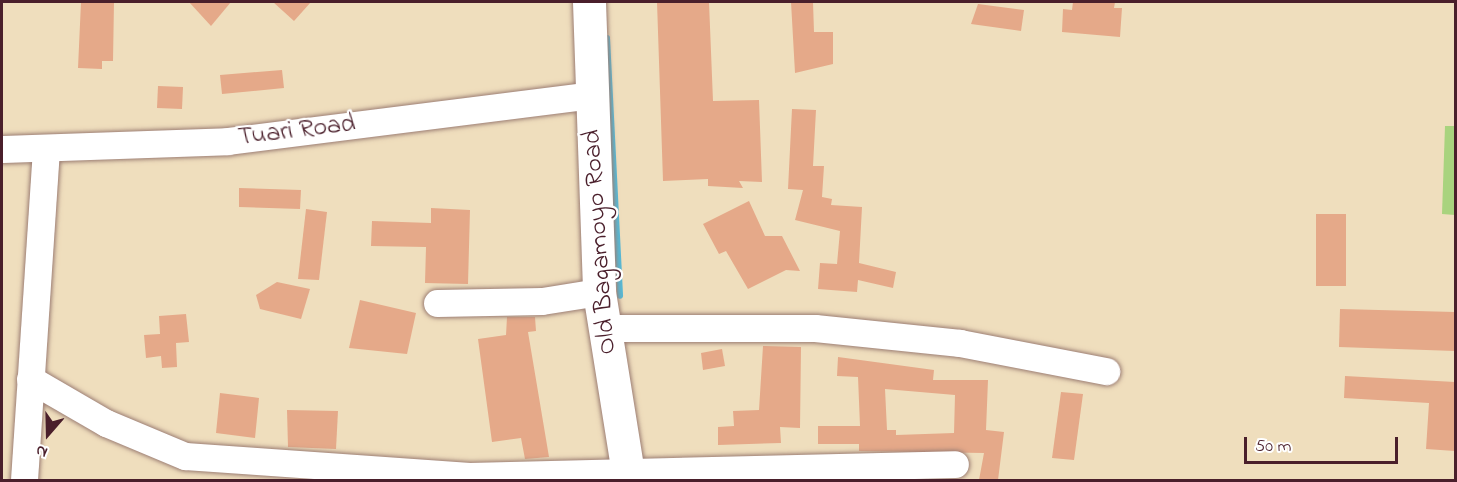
<!DOCTYPE html>
<html>
<head>
<meta charset="utf-8">
<style>
	body { margin:0 }
	#map { position:relative; width:1457px; height:482px; overflow:hidden; background:#efdebd; font-family:"Indie Flower",sans-serif }
	div>[style] { position:absolute }
	[style*='--x'] { left:calc(var(--x)*1px); top:calc(var(--y)*1px); width:calc(var(--w)*1px); rotate:calc(var(--a)*1deg) }
	.green>* { inset:0; background:#a9d37e }
	.stream>* { height:6px; margin:-3px; padding:0 3px; transform-origin:3px; border-radius:3px; background:#57b9d5 }
	.building>* { inset:0; background:#e5a989 }
	.roads { filter:drop-shadow(0 0 2px #9c7e74) drop-shadow(0 0 2px #9c7e74) }
	.minor>* { height:27px; margin:-13.5px; padding:0 13.5px; transform-origin:13.5px; border-radius:13.5px; background:#fff }
	.major>* { height:33px; margin:-16.5px; padding:0 16.5px; transform-origin:16.5px; border-radius:16.5px; background:#fff }
	span { translate:-50% -50%; white-space:nowrap; text-align:center; line-height:1.15; -webkit-text-stroke:4.5px #fff; paint-order:stroke }
	.street-label { font-size:26px; color:#4a1f2b }
	.frame { position:absolute; inset:0; border:3px solid #4a1f2b; pointer-events:none }
	.north { position:absolute; left:18px; top:404px; width:60px; height:60px; -webkit-text-stroke:4px #fff; paint-order:stroke; rotate:200deg; font-size:16px; font-weight:700; line-height:24px; text-align:center; color:#4a1f2b }
	.north::after { content:''; display:block; margin:auto; width:21px; height:27px; background:#4a1f2b; clip-path:polygon(50% 0,100% 100%,50% 72%,0 100%) }
	.scale { position:absolute; left:1244px; top:437px; width:154px; height:27px; box-sizing:border-box; border:3px solid #4a1f2b; border-top:0; padding-left:8px; font-size:18px; line-height:21px; white-space:nowrap; color:#4a1f2b; -webkit-text-stroke:4px #fff; paint-order:stroke }
</style>
</head>
<body>
<div id="map">
	<div class="green">
		<i style="clip-path:polygon(1445px 126px,1455px 126px,1455px 215px,1442px 214px)"></i>
	</div>
	<div class="stream">
		<i style="--x:607;--y:38;--w:258;--a:87.1"></i>
	</div>
	<div class="building">
		<i style="clip-path:polygon(81px 2px,114px 2px,113px 61px,102px 61px,102px 69px,78px 68px)"></i>
		<i style="clip-path:polygon(189px 2px,231px 2px,211px 26px)"></i>
		<i style="clip-path:polygon(273px 2px,311px 2px,294px 21px)"></i>
		<i style="clip-path:polygon(657px 2px,709px 2px,713px 101px,759px 100px,762px 182px,739px 181px,743px 188px,708px 186px,708px 179px,663px 181px)"></i>
		<i style="clip-path:polygon(791px 2px,813px 2px,814px 32px,833px 32px,833px 64px,795px 73px)"></i>
		<i style="clip-path:polygon(1073px 2px,1115px 2px,1114px 8px,1122px 8px,1120px 37px,1062px 32px,1063px 9px,1072px 10px)"></i>
		<i style="clip-path:polygon(978px 4px,1024px 10px,1021px 31px,971px 24px)"></i>
		<i style="clip-path:polygon(282px 70px,284px 88px,222px 94px,220px 75px)"></i>
		<i style="clip-path:polygon(158px 86px,183px 87px,182px 109px,157px 108px)"></i>
		<i style="clip-path:polygon(792px 109px,816px 110px,813px 166px,824px 166px,822px 197px,832px 199px,831px 205px,862px 207px,859px 263px,896px 272px,893px 288px,858px 280px,857px 292px,818px 289px,820px 263px,837px 264px,840px 231px,795px 220px,803px 190px,788px 189px)"></i>
		<i style="clip-path:polygon(239px 188px,301px 190px,300px 209px,239px 207px)"></i>
		<i style="clip-path:polygon(749px 201px,765px 236px,782px 236px,800px 271px,786px 270px,748px 289px,726px 251px,719px 254px,703px 224px)"></i>
		<i style="clip-path:polygon(431px 208px,470px 210px,468px 284px,425px 283px,426px 247px,371px 246px,372px 221px,431px 223px)"></i>
		<i style="clip-path:polygon(306px 209px,327px 212px,319px 280px,298px 279px)"></i>
		<i style="clip-path:polygon(1316px 214px,1346px 214px,1346px 286px,1316px 286px)"></i>
		<i style="clip-path:polygon(277px 282px,310px 289px,301px 319px,260px 309px,256px 295px)"></i>
		<i style="clip-path:polygon(360px 300px,416px 313px,407px 354px,349px 348px)"></i>
		<i style="clip-path:polygon(1340px 309px,1455px 312px,1455px 351px,1339px 347px)"></i>
		<i style="clip-path:polygon(186px 314px,189px 342px,176px 343px,177px 367px,162px 368px,161px 356px,146px 358px,144px 335px,160px 334px,159px 316px)"></i>
		<i style="clip-path:polygon(507px 317px,535px 317px,536px 331px,528px 332px,549px 457px,525px 459px,521px 438px,492px 442px,478px 339px,506px 335px)"></i>
		<i style="clip-path:polygon(763px 346px,801px 347px,800px 428px,780px 427px,781px 443px,718px 445px,718px 427px,734px 426px,733px 411px,759px 410px)"></i>
		<i style="clip-path:polygon(722px 349px,725px 366px,703px 370px,701px 353px)"></i>
		<i style="clip-path:polygon(evenodd,838px 357px,934px 370px,933px 380px,988px 380px,986px 430px,1004px 432px,998px 480px,979px 480px,984px 453px,859px 451px,859px 444px,818px 444px,818px 426px,860px 426px,858px 377px,837px 376px,838px 357px,885px 389px,955px 395px,954px 433px,896px 435px,896px 430px,887px 430px,885px 389px)"></i>
		<i style="clip-path:polygon(1345px 376px,1455px 382px,1455px 451px,1426px 449px,1429px 403px,1344px 398px)"></i>
		<i style="clip-path:polygon(1061px 392px,1083px 394px,1074px 460px,1052px 458px)"></i>
		<i style="clip-path:polygon(220px 393px,259px 398px,255px 438px,216px 433px)"></i>
		<i style="clip-path:polygon(287px 410px,338px 411px,336px 449px,288px 447px)"></i>
	</div>
	<div class="roads">
		<div class="minor">
			<i style="--x:2;--y:149;--w:226;--a:-2"></i>
			<i style="--x:228;--y:141;--w:365;--a:-7.2"></i>
			<i style="--x:437;--y:303;--w:105;--a:-1.1"></i>
			<i style="--x:542;--y:301;--w:58;--a:-9"></i>
			<i style="--x:603;--y:328;--w:212;--a:0"></i>
			<i style="--x:815;--y:328;--w:146;--a:5.9"></i>
			<i style="--x:960;--y:343;--w:149;--a:10.9"></i>
			<i style="--x:30;--y:379;--w:88;--a:30.1"></i>
			<i style="--x:106;--y:423;--w:86;--a:22.7"></i>
			<i style="--x:185;--y:456;--w:285;--a:4"></i>
			<i style="--x:469;--y:476;--w:486;--a:-1.4"></i>
			<i style="--x:24;--y:480;--w:331;--a:-86.2"></i>
		</div>
		<div class="major">
			<i style="--x:589;--y:2;--w:290;--a:88"></i>
			<i style="--x:599;--y:292;--w:190;--a:80.9"></i>
		</div>
	</div>
	<div class="street-label">
		<span style="left:297px;top:132px;rotate:-7deg">Tuari Road</span>
		<span style="left:601px;top:242px;rotate:-94deg">Old Bagamoyo Road</span>
	</div>
	<div class="frame"></div>
	<div class="north">N</div>
	<div class="scale">50 m</div>
</div>
</body>
</html>
